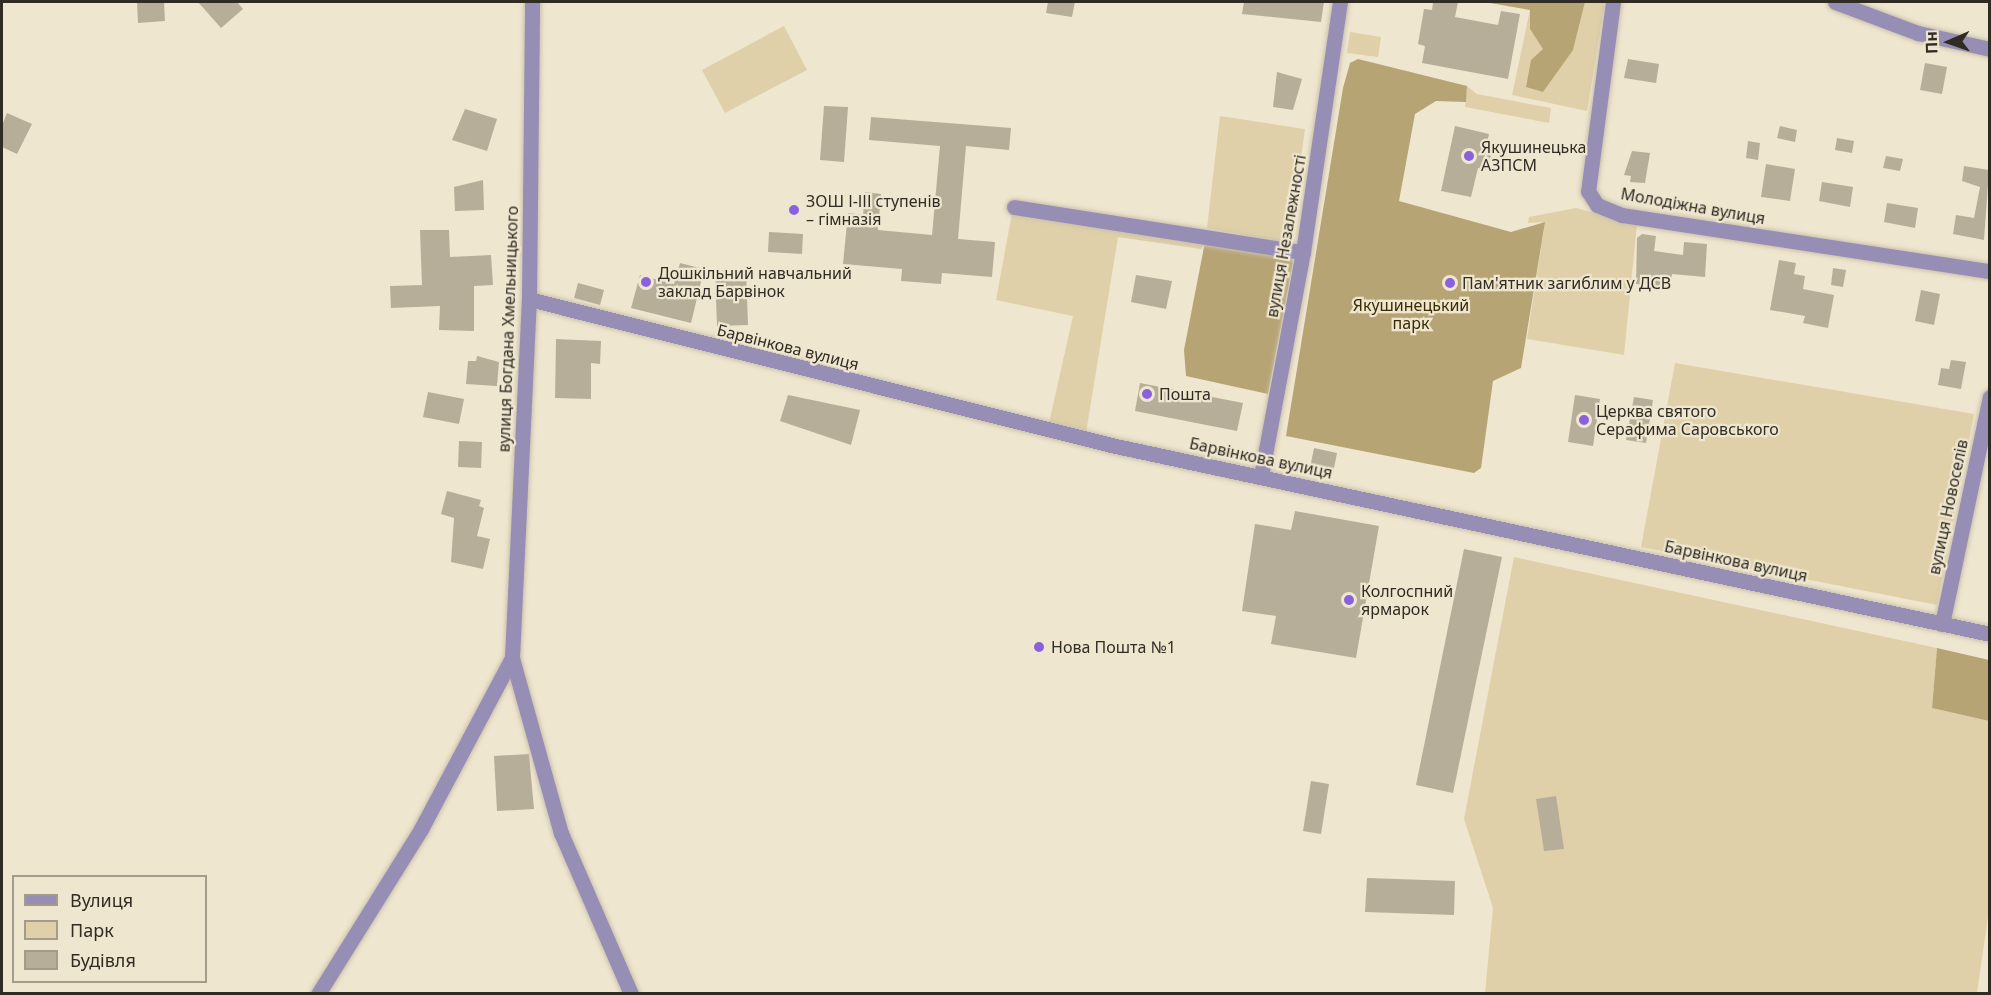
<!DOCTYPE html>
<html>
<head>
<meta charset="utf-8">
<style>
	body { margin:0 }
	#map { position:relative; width:1991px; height:995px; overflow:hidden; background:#efe6cf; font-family:"Noto Sans",sans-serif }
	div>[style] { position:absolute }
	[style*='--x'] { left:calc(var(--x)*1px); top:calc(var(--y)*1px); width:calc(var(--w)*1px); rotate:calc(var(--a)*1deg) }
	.green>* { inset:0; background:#e0d0a9 }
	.forest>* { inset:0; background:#b7a475 }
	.building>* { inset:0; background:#b7ae99 }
	.roads { filter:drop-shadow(0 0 2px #c9c1ad) drop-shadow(0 0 2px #c9c1ad) }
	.minor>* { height:15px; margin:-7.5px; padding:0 7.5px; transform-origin:7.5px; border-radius:7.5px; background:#978eb5 }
	.tertiary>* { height:15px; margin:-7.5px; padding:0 7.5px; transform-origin:7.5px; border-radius:7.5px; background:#978eb5 }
	.dots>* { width:16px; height:16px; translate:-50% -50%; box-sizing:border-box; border:3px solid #efe6cf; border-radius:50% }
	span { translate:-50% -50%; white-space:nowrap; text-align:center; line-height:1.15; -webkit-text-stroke:4.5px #efe6cf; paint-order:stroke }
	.poi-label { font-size:16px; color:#302c24 }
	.left { translate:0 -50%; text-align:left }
	.street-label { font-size:16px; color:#302c24 }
	.park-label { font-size:16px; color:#3a2b03 }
	.frame { position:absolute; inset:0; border:3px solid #302c24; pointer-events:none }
	.legend { position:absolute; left:12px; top:875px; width:195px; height:108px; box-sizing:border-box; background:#efe6cf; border:2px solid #a39c8b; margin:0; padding:8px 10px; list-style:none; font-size:18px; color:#302c24 }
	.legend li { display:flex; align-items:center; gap:12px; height:30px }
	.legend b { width:30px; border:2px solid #a39c8b }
	.north { position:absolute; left:1919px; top:12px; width:60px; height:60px; -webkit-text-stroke:4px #efe6cf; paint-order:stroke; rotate:268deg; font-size:16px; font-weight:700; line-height:24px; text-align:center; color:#302c24 }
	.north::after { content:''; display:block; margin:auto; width:21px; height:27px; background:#302c24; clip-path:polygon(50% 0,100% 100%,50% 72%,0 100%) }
</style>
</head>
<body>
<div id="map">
	<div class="green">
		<i style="clip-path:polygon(1585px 2px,1605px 2px,1587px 111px,1512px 95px,1530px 10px,1530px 29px,1544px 49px,1573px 50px)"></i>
		<i style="clip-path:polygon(784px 26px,807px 70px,725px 113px,702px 70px)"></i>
		<i style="clip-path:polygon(1350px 32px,1381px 37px,1378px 57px,1347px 53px)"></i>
		<i style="clip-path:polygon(1467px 86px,1477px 94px,1551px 108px,1549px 123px,1465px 107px)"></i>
		<i style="clip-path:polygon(1220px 116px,1305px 129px,1290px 238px,1282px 242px,1207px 228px)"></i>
		<i style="clip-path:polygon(1576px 208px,1637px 224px,1624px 355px,1527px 339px,1545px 222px,1528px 223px,1529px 217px)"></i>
		<i style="clip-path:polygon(1012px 213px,1205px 242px,1201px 249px,1118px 237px,1086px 433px,1049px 423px,1073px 316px,996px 300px)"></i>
		<i style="clip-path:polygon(1675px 363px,1974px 414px,1937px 605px,1641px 547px)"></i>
		<i style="clip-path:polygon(1514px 557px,1937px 648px,1932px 708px,1989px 721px,1989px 910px,1977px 993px,1485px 993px,1493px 908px,1464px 819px)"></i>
	</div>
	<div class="forest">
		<i style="clip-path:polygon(1484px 2px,1585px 2px,1573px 50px,1543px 92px,1526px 87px,1531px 60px,1543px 49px,1530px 29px,1530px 10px)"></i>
		<i style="clip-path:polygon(1358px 59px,1467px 86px,1466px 102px,1436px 101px,1415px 114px,1399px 201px,1511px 232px,1545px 222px,1521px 368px,1493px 381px,1481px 468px,1474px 473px,1286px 436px,1343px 88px,1350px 63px)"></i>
		<i style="clip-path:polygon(1205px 242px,1290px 254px,1293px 263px,1268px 394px,1186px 376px,1184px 350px)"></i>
		<i style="clip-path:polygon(1937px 648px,1989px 660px,1989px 721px,1932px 708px)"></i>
	</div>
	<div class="building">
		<i style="clip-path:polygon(137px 2px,164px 2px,165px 21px,138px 23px)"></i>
		<i style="clip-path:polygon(198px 2px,237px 2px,243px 9px,221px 28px)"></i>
		<i style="clip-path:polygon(1048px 2px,1075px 2px,1072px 17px,1046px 13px)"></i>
		<i style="clip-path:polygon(1244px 2px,1324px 2px,1321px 22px,1242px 14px)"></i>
		<i style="clip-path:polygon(1433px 2px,1458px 2px,1455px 17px,1498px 25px,1501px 11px,1520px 14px,1508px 79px,1422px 63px,1425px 46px,1418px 44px,1424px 9px,1432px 10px)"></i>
		<i style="clip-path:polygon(1628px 59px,1659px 64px,1656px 83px,1624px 78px)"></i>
		<i style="clip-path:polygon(1925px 63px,1947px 67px,1942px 94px,1920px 90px)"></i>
		<i style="clip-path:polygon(1277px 72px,1302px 79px,1293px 110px,1273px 107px)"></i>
		<i style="clip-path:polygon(824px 106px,848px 107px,844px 162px,820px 160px)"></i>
		<i style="clip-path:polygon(465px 109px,497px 119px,487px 151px,452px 140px)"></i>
		<i style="clip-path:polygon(7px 113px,32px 124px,17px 154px,2px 147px,2px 125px)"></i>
		<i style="clip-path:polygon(871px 117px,1011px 128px,1009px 150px,966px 146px,958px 239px,995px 242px,992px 277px,942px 273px,941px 284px,901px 281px,902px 269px,843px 264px,848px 213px,863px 215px,865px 192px,881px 194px,878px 230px,932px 235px,940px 146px,869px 140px)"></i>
		<i style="clip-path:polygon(1455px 126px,1489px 134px,1487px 143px,1493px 144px,1488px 170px,1478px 168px,1471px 197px,1441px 191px)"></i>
		<i style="clip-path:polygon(1780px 126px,1797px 130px,1795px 142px,1777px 138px)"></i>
		<i style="clip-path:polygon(1837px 138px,1854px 141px,1852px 153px,1835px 150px)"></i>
		<i style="clip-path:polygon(1748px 141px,1760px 143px,1758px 160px,1746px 158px)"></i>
		<i style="clip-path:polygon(1632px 151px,1650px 153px,1645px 183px,1630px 182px,1631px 176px,1624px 175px)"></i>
		<i style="clip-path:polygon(1886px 156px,1903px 159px,1900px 171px,1883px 168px)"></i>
		<i style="clip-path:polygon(1766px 164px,1795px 169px,1790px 201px,1761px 197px)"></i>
		<i style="clip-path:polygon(1964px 166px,1989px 170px,1984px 240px,1953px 234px,1956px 215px,1974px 218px,1980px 187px,1962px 181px)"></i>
		<i style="clip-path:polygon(483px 180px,484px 210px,455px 211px,454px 187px)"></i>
		<i style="clip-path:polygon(1822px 182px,1853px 187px,1850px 207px,1819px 201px)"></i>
		<i style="clip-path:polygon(1887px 203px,1918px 208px,1915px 228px,1884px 222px)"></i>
		<i style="clip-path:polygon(420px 230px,449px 230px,450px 257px,491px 255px,493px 285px,474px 286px,474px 331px,439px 330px,440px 306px,391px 308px,390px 286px,422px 285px)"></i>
		<i style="clip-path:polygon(769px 232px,803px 234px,802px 254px,768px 252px)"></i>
		<i style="clip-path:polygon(1642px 234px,1656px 236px,1654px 251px,1683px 255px,1684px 242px,1707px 244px,1705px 277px,1672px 274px,1670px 288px,1636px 284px,1637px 238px)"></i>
		<i style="clip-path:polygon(1779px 260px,1796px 263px,1794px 274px,1805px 276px,1803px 289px,1834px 295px,1828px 328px,1803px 323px,1805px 316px,1770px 310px)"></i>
		<i style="clip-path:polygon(680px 263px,704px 269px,691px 323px,631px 308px,640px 275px,674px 284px)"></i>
		<i style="clip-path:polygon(1833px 268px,1846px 270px,1843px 287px,1831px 285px)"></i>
		<i style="clip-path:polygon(746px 270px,748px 325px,717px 326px,715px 271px)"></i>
		<i style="clip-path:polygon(1136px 275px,1172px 281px,1166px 309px,1131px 302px)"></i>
		<i style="clip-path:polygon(578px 283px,604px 290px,600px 305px,574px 298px)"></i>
		<i style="clip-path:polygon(1921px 290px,1940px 294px,1934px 325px,1915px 321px)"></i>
		<i style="clip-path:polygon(556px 339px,601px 341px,600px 364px,591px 363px,591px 399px,555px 398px)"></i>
		<i style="clip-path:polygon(477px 356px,499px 362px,497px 386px,466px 384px,468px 361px,476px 361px)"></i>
		<i style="clip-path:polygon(1951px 360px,1966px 362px,1961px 389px,1938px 385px,1941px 368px,1949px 369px)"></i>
		<i style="clip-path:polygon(1140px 383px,1243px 403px,1237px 431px,1135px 411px)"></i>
		<i style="clip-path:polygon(428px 392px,464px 399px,459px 424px,423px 417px)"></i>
		<i style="clip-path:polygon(788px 395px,860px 410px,851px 445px,780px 421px)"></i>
		<i style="clip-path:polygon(1575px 395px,1600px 399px,1593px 446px,1568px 442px)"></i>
		<i style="clip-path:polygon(1634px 397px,1653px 400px,1646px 443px,1626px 440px)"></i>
		<i style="clip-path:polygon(459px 441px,482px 442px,481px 468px,458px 467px)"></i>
		<i style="clip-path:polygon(1314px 448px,1337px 453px,1333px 473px,1310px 468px)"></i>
		<i style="clip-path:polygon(447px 491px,481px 500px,479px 506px,484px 508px,477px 536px,490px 539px,483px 569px,451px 562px,454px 518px,441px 514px)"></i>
		<i style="clip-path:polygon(1295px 511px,1379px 526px,1356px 658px,1271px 644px,1276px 616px,1242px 611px,1255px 524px,1291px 530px)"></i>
		<i style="clip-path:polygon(1464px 549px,1502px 557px,1453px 793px,1416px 785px)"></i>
		<i style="clip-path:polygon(529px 754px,534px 809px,497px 811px,494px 756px)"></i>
		<i style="clip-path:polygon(1311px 781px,1329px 784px,1321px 834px,1303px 831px)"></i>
		<i style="clip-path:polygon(1556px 796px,1564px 849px,1544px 851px,1536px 799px)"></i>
		<i style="clip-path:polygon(1367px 878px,1455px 881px,1454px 915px,1365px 912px)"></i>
	</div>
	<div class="roads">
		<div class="minor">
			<i style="--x:1613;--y:2;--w:191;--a:97.5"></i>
			<i style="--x:1588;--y:191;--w:17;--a:57"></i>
			<i style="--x:1597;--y:205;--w:27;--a:22"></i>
			<i style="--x:1622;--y:215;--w:372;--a:8.7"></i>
			<i style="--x:1835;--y:2;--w:89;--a:20.5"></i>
			<i style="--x:1918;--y:33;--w:74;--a:12.5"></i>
			<i style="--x:1014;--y:207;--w:292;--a:8.9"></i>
			<i style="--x:1261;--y:476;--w:228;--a:-79.4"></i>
			<i style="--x:1303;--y:252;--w:253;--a:-81.6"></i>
			<i style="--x:1942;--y:624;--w:232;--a:-78.1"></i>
			<i style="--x:512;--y:658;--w:182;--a:74.4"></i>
			<i style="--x:561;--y:833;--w:176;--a:66.5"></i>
			<i style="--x:318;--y:994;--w:195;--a:-58"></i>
			<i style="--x:421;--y:829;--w:194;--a:-62"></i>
			<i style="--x:512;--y:658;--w:359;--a:-87.3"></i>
			<i style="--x:529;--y:299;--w:297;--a:-89.4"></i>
		</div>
		<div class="tertiary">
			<i style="--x:529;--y:299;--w:600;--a:14.08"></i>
			<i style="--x:1111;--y:445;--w:899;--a:12.13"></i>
		</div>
	</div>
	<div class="dots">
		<i style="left:1469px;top:156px;background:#8961dc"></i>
		<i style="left:794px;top:210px;background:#8961dc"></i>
		<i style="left:646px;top:282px;background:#8961dc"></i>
		<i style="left:1450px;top:283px;background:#8961dc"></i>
		<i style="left:1147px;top:394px;background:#8961dc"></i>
		<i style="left:1584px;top:420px;background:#8961dc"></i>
		<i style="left:1349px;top:600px;background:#8961dc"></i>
		<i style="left:1039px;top:647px;background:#8961dc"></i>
	</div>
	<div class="poi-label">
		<span class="left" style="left:1481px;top:156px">Якушинецька<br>АЗПСМ</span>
		<span class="left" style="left:806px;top:210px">ЗОШ І-ІІІ ступенів<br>– гімназія</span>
		<span class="left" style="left:658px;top:282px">Дошкільний навчальний<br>заклад Барвінок</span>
		<span class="left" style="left:1462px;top:283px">Пам'ятник загиблим у ДСВ</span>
		<span class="left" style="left:1159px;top:394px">Пошта</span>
		<span class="left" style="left:1596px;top:420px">Церква святого<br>Серафима Саровського</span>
		<span class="left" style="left:1361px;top:600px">Колгоспний<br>ярмарок</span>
		<span class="left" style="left:1051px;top:647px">Нова Пошта №1</span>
	</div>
	<div class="street-label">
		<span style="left:1693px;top:206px;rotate:10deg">Молодіжна вулиця</span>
		<span style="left:1286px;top:236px;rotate:-80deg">вулиця Незалежності</span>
		<span style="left:508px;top:329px;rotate:-88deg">вулиця Богдана Хмельницького</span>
		<span style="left:788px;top:347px;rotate:14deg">Барвінкова вулиця</span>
		<span style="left:1261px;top:458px;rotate:12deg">Барвінкова вулиця</span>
		<span style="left:1948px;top:507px;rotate:-78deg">вулиця Новоселів</span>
		<span style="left:1736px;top:561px;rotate:12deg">Барвінкова вулиця</span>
	</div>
	<div class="park-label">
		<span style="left:1411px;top:314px">Якушинецький<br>парк</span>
	</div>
	<div class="frame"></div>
	<ul class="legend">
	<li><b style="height:8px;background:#978eb5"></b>Вулиця</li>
	<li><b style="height:16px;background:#e0d0a9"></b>Парк</li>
	<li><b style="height:16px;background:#b7ae99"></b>Будівля</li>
	</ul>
	<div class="north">Пн</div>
</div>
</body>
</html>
